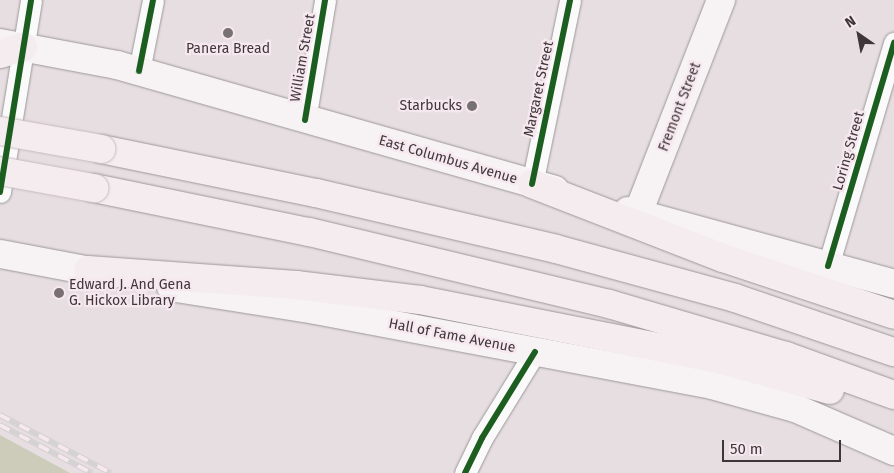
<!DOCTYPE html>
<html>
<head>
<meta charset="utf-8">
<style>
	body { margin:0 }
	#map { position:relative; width:894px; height:473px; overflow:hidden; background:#e6dee1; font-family:"Fira Sans",sans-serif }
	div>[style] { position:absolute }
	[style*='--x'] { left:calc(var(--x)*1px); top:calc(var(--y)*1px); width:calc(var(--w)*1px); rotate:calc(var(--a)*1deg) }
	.green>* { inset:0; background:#cdccbb }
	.roads { filter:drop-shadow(0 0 1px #9d979a) drop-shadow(0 0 1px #9d979a) }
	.minor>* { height:21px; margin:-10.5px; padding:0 10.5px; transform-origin:10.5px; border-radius:10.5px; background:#fbfafa }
	.major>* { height:28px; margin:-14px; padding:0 14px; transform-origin:14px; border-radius:14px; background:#f7f2f4 }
	.highway>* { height:28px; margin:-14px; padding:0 14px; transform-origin:14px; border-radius:14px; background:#f4ecef }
	.rail>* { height:5.5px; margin-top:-2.75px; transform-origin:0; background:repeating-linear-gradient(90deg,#f7e7ee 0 11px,#d5d2d3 0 22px); box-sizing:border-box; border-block:1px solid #d5d2d3 }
	.bridges { filter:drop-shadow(0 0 1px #c6bbc0) drop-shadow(0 0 1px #c6bbc0) }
	.highway-bridge>* { height:28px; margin:-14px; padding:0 14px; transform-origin:14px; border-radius:14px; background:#f4ecef }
	.cycleway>* { height:6px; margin:-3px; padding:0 3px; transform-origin:3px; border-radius:3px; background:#1b5e20 }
	.dots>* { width:14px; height:14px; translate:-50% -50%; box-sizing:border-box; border:2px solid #f7e7ee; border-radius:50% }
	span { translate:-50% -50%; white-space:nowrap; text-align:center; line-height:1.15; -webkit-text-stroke:4.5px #f7e7ee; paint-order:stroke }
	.poi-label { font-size:14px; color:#3d373a }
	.right { translate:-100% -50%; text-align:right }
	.left { translate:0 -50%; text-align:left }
	.street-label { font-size:14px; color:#3d373a }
	.north { position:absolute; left:834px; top:10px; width:50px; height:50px; -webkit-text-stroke:4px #f7e7ee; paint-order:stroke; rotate:327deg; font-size:14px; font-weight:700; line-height:20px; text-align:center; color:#3d373a }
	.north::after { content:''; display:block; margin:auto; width:18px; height:22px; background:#3d373a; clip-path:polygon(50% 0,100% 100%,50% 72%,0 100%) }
	.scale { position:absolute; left:722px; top:440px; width:119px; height:22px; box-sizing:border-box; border:2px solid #3d373a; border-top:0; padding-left:6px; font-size:15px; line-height:18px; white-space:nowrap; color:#3d373a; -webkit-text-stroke:4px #f7e7ee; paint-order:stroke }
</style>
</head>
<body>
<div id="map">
	<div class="green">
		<i style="clip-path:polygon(0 435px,70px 473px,0 473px)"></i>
	</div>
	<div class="roads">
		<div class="minor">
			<i style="--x:139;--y:71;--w:72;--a:-78.8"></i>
			<i style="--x:305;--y:120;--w:122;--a:-80.5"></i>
			<i style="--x:532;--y:184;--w:188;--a:-78.3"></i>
			<i style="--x:0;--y:192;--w:194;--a:-80.8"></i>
			<i style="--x:828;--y:266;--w:233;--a:-73.5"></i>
			<i style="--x:465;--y:473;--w:39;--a:-64"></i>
			<i style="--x:482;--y:438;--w:101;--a:-58.4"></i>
		</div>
		<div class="major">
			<i style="--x:0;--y:43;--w:119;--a:10.6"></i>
			<i style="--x:117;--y:65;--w:455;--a:15.9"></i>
			<i style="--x:628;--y:211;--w:276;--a:15.3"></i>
			<i style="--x:638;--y:213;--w:229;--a:-68.7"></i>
			<i style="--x:0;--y:254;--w:113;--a:10.7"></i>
			<i style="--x:171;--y:287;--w:147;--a:9"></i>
			<i style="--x:316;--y:310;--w:403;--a:10.7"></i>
			<i style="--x:712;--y:385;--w:86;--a:15.5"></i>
			<i style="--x:795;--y:408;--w:108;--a:23.5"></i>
		</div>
		<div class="highway">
			<i style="--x:0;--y:54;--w:24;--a:-17"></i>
			<i style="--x:101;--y:149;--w:219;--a:11.6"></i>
			<i style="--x:316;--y:193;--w:246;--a:13.1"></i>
			<i style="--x:556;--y:249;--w:186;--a:15.3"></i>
			<i style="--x:735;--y:298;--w:168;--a:18.8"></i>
			<i style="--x:532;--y:184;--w:205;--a:21.2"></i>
			<i style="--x:723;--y:258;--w:180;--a:18.4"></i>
			<i style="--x:94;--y:188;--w:219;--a:11.6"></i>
			<i style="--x:309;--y:232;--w:309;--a:13.5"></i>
			<i style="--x:609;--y:304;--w:184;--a:16.4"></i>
			<i style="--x:786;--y:356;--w:115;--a:19.9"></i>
			<i style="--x:88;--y:270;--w:209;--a:4.1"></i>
			<i style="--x:296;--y:285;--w:125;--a:6.9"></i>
			<i style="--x:420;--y:300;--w:308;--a:11.2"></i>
			<i style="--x:722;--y:360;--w:112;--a:15.5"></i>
		</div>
	</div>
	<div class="rail">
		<i style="--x:0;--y:415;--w:125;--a:27.6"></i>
		<i style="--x:0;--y:425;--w:104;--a:27.6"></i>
	</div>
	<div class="bridges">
		<div class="highway-bridge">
			<i style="--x:0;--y:131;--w:103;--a:10.1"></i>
			<i style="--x:0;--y:171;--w:96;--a:10.3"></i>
		</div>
	</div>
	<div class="cycleway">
		<i style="--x:139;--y:71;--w:72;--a:-78.8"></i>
		<i style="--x:305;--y:120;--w:122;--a:-80.5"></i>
		<i style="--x:532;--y:184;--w:188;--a:-78.3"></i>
		<i style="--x:0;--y:192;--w:194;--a:-80.8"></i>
		<i style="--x:828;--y:266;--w:233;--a:-73.5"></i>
		<i style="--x:465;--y:473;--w:39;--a:-64"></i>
		<i style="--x:482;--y:438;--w:101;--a:-58.4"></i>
	</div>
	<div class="dots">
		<i style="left:228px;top:33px;background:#787174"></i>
		<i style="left:472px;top:106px;background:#787174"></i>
		<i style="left:59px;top:293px;background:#787174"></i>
	</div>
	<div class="poi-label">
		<span style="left:228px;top:49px">Panera Bread</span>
		<span class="right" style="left:462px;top:106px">Starbucks</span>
		<span class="left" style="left:69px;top:293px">Edward J. And Gena<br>G. Hickox Library</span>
	</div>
	<div class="street-label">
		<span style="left:303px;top:58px;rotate:-80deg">William Street</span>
		<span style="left:539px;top:89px;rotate:-78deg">Margaret Street</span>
		<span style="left:680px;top:107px;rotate:-69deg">Fremont Street</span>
		<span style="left:849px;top:151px;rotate:-74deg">Loring Street</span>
		<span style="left:448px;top:160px;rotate:16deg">East Columbus Avenue</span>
		<span style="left:452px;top:336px;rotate:11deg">Hall of Fame Avenue</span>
	</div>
	<div class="north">N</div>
	<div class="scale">50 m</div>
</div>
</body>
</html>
